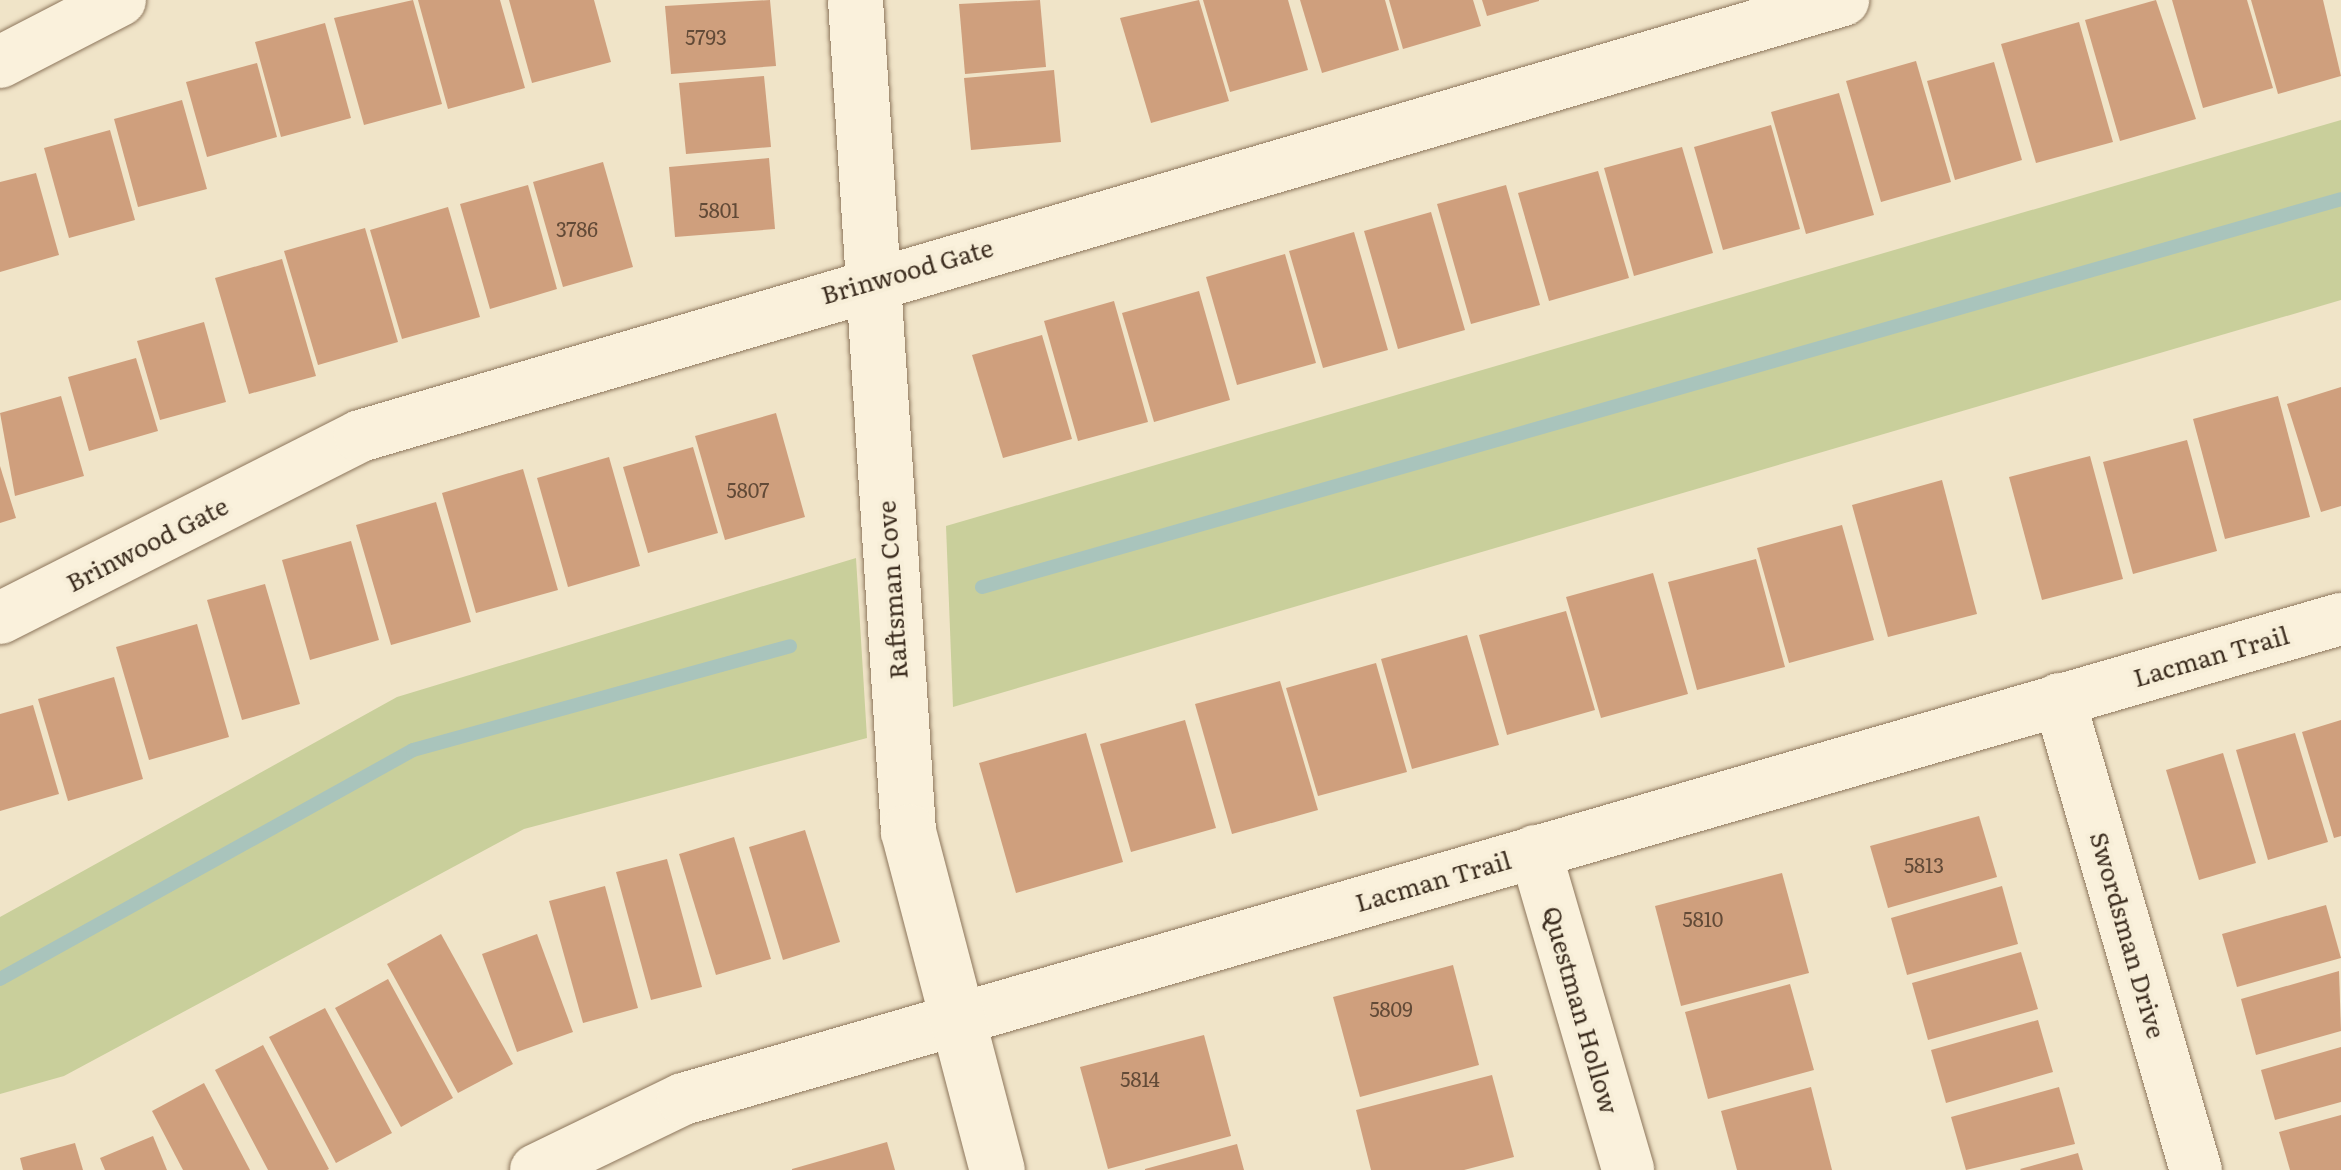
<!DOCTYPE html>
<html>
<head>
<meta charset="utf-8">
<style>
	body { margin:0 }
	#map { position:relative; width:2341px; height:1170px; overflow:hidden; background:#f0e4c8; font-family:Literata,serif }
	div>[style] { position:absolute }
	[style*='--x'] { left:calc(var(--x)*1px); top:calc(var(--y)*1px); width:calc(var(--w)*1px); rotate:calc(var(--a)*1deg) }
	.green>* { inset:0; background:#c9cf9b }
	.stream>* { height:14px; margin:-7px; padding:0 7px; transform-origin:7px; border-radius:7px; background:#a9c4bc }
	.building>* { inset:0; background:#cf9f7d }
	.roads { filter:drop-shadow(0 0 2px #8d765c) drop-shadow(0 0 2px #8d765c) }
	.minor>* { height:52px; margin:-26px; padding:0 26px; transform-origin:26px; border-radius:26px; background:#faf1dc }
	.tertiary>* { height:55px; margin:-27.5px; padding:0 27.5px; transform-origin:27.5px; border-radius:27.5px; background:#faf1dc }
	span { translate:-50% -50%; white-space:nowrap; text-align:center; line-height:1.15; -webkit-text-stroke:8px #f7eed8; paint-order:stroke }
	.number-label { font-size:20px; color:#624a37 }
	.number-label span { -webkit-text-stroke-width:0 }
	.street-label { font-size:25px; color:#3d2e20 }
</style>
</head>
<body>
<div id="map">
	<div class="green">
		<i style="clip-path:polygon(2341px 120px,2341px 300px,953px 707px,946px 526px)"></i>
		<i style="clip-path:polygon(856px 558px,867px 738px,524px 829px,64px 1076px,0 1094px,0 917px,397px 697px)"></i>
	</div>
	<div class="stream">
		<i style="--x:982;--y:587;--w:1413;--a:-15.93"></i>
		<i style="--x:0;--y:979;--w:472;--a:-29"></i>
		<i style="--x:413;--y:750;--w:391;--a:-15.4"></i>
	</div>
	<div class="building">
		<i style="clip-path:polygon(413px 0,442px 104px,364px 125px,334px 18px)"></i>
		<i style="clip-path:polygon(418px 0,500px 0,525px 88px,448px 109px)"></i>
		<i style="clip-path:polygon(509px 0,594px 0,611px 62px,532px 83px)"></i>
		<i style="clip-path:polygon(770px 0,776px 66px,671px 74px,665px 6px)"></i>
		<i style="clip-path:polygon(1040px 0,1046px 67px,965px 74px,959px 4px)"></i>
		<i style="clip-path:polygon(1199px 0,1229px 101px,1151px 123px,1120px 18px)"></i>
		<i style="clip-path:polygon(1203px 0,1288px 0,1308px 70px,1230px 92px)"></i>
		<i style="clip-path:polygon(1300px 0,1385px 0,1399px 50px,1322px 73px)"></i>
		<i style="clip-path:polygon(1389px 0,1473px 0,1481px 26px,1403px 49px)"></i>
		<i style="clip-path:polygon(1482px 0,1539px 0,1539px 1px,1487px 16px)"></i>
		<i style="clip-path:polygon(2156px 0,2196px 119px,2120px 141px,2085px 20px)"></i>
		<i style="clip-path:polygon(2172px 0,2247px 0,2273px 88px,2203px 108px)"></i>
		<i style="clip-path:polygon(2251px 0,2323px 0,2341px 76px,2278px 94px)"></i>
		<i style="clip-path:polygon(2079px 22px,2113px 142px,2036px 163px,2001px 44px)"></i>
		<i style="clip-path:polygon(325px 23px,351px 118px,281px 137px,255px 42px)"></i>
		<i style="clip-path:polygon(1916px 61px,1951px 182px,1881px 202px,1846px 81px)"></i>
		<i style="clip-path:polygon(1994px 62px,2022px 160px,1955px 180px,1927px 81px)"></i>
		<i style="clip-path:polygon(257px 63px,277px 137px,207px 157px,186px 82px)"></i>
		<i style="clip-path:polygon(1054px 70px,1061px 142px,971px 150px,964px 78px)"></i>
		<i style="clip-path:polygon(764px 76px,771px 147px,686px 154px,679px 83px)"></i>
		<i style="clip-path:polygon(1839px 93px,1874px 215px,1806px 234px,1771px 112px)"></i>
		<i style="clip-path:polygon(182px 100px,207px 189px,138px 207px,114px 119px)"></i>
		<i style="clip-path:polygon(1771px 125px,1800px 229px,1723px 250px,1694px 147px)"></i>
		<i style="clip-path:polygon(110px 130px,135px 220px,69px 238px,44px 148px)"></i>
		<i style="clip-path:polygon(1682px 147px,1713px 253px,1634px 276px,1604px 168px)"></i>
		<i style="clip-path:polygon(769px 158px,775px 229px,675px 237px,669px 167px)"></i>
		<i style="clip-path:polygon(603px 162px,633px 267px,563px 287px,533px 182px)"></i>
		<i style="clip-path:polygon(1598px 171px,1629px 278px,1549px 301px,1518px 193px)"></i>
		<i style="clip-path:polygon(36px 173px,59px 255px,0 272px,0 182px)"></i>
		<i style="clip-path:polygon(528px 185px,557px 289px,490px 309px,460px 204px)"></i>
		<i style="clip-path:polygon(1506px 185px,1540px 305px,1471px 324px,1437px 204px)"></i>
		<i style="clip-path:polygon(448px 207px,480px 317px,402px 339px,370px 230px)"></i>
		<i style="clip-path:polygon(1431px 212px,1465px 330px,1398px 349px,1364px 231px)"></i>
		<i style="clip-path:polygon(365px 228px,398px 342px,318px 365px,284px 251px)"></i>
		<i style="clip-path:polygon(1354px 232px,1388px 350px,1323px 368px,1289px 251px)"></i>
		<i style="clip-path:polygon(1285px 254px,1316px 363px,1237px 385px,1206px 277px)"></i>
		<i style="clip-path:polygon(282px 259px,316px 376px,249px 394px,215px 278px)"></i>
		<i style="clip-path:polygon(1199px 291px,1230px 400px,1154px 422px,1122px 313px)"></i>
		<i style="clip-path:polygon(1114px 301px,1148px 422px,1078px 441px,1044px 321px)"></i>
		<i style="clip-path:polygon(204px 322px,226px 402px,160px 420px,137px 341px)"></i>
		<i style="clip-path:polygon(1042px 335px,1072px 439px,1003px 458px,972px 355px)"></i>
		<i style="clip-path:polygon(136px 358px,158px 431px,89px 451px,68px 377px)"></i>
		<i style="clip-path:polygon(2341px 387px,2341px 506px,2321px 512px,2287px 404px)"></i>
		<i style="clip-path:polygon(61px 396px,84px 476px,15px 496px,0 413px)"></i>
		<i style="clip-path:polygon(2278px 396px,2310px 517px,2225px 539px,2193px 419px)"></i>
		<i style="clip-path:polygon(776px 413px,805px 517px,725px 540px,695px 436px)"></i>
		<i style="clip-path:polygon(2187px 440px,2217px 551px,2133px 574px,2103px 462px)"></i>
		<i style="clip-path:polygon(693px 447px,718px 533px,648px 553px,623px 467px)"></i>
		<i style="clip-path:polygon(2090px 456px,2123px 579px,2042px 600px,2009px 477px)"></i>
		<i style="clip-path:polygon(609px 457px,640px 566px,568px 587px,537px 478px)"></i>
		<i style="clip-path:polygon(0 466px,16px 518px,0 523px)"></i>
		<i style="clip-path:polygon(523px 469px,558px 590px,476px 613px,442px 493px)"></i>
		<i style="clip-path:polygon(1942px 480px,1977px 614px,1888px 637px,1852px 505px)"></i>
		<i style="clip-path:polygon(436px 502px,471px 622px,391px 645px,356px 525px)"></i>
		<i style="clip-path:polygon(1842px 525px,1874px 640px,1789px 663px,1757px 548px)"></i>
		<i style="clip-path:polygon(351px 541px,379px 640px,310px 660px,282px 560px)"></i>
		<i style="clip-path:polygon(1756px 559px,1785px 667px,1697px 690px,1668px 582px)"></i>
		<i style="clip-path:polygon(1653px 573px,1688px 694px,1601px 718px,1566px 597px)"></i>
		<i style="clip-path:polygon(265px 584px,300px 704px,242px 720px,207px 600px)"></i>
		<i style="clip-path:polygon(1566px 611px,1595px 710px,1507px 735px,1479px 635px)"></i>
		<i style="clip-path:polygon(197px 624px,229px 737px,149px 760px,116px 647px)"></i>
		<i style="clip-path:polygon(1467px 635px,1499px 745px,1412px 769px,1381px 659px)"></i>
		<i style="clip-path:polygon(1376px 663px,1407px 772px,1318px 796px,1286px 688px)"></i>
		<i style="clip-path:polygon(114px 677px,143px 779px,68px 801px,38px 699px)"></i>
		<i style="clip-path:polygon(1280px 681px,1318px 810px,1232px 834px,1195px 704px)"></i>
		<i style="clip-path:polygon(33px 705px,59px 794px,0 811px,0 714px)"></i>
		<i style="clip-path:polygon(1185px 720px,1216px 828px,1131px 852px,1100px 744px)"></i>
		<i style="clip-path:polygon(2341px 720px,2341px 836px,2334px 838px,2302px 732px)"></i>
		<i style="clip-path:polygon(1086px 733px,1123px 862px,1016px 893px,979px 763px)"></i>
		<i style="clip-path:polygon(2295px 733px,2328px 842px,2268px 860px,2236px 750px)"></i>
		<i style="clip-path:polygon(2223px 753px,2256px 863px,2199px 880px,2166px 770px)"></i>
		<i style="clip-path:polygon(1979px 816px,1997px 877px,1888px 908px,1870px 846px)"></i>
		<i style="clip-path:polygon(805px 830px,840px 942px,783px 960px,749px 847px)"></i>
		<i style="clip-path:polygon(734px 837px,771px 959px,716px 975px,679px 854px)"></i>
		<i style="clip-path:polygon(667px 859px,702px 987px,651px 1000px,616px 872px)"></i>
		<i style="clip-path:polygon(1782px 873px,1809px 973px,1681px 1006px,1655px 906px)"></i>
		<i style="clip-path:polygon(605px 886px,638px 1008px,583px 1023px,549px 901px)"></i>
		<i style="clip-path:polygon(2002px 886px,2018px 944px,1907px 975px,1891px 918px)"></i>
		<i style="clip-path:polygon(2326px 905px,2341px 958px,2237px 987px,2222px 934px)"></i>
		<i style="clip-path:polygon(441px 934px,513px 1064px,458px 1093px,387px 964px)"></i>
		<i style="clip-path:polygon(537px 934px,573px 1032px,517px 1052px,482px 954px)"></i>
		<i style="clip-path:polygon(2021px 952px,2038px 1009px,1928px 1040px,1912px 983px)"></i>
		<i style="clip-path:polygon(1453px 965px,1479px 1065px,1360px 1097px,1333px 997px)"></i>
		<i style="clip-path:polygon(2339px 971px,2341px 1031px,2256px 1055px,2241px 999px)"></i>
		<i style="clip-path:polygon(388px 979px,453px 1098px,401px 1127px,335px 1008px)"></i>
		<i style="clip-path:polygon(1790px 984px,1814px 1070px,1708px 1099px,1685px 1012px)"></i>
		<i style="clip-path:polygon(325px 1008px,392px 1133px,336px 1163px,269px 1037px)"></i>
		<i style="clip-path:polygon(2038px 1020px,2053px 1072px,1946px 1103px,1931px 1050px)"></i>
		<i style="clip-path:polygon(1204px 1035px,1231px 1136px,1108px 1169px,1080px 1067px)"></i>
		<i style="clip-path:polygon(263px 1045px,329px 1169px,327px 1170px,268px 1170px,215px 1070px)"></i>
		<i style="clip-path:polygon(2341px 1047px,2341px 1102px,2275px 1120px,2261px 1070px)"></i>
		<i style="clip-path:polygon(1492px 1075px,1514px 1157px,1464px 1170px,1371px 1170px,1356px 1110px)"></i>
		<i style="clip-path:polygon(204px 1083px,250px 1170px,183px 1170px,152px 1111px)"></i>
		<i style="clip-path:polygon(1811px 1087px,1832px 1170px,1737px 1170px,1721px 1111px)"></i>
		<i style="clip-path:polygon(2059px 1087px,2075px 1144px,1966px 1170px,1951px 1117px)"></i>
		<i style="clip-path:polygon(2341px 1115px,2341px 1170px,2290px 1170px,2279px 1132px)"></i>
		<i style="clip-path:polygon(153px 1136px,167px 1170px,105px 1170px,100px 1158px)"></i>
		<i style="clip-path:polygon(887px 1142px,895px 1170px,792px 1170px,792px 1169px)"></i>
		<i style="clip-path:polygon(75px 1143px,83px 1170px,23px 1170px,20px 1158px)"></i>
		<i style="clip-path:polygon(1237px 1144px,1244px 1170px,1145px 1170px,1145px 1169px)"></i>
		<i style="clip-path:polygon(2078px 1153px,2083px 1170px,2021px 1170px,2020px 1169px)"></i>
	</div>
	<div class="roads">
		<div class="minor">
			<i style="--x:0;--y:62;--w:135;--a:-27.3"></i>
			<i style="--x:0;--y:618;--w:403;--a:-26.8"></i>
			<i style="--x:360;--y:436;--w:1546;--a:-16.38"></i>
			<i style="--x:2059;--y:699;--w:491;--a:73.8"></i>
			<i style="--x:1535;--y:851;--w:332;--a:73.7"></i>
			<i style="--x:536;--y:1170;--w:163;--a:-25.8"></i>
			<i style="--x:683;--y:1099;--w:1726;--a:-16.15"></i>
		</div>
		<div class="tertiary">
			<i style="--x:855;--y:0;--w:833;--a:86.35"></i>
			<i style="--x:908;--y:831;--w:350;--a:75.3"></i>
		</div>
	</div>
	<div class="number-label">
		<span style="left:706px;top:36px">5793</span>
		<span style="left:719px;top:209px">5801</span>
		<span style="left:577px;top:228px">3786</span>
		<span style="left:748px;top:489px">5807</span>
		<span style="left:1924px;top:864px">5813</span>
		<span style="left:1703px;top:918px">5810</span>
		<span style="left:1391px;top:1008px">5809</span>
		<span style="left:1140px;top:1078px">5814</span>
	</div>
	<div class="street-label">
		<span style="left:907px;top:271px;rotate:-16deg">Brinwood Gate</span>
		<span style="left:147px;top:544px;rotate:-27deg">Brinwood Gate</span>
		<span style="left:892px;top:590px;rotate:-94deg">Raftsman Cove</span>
		<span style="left:2211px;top:656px;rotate:-16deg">Lacman Trail</span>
		<span style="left:1433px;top:881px;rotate:-16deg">Lacman Trail</span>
		<span style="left:2128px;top:935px;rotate:74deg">Swordsman Drive</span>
		<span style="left:1581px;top:1010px;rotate:74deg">Questman Hollow</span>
	</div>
</div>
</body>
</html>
